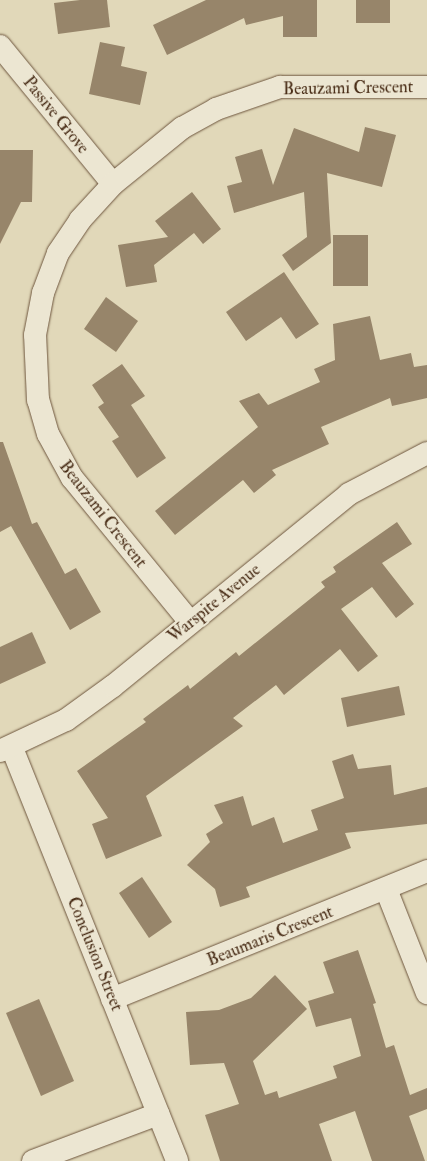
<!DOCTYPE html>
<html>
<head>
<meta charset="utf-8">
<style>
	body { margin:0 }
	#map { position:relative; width:427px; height:1161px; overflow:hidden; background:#e1d8b9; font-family:"IM FELL Double Pica",serif }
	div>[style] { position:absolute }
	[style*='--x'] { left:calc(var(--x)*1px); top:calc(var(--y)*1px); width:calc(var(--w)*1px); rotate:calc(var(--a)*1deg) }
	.building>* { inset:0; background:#97856a }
	.roads { filter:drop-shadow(0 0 1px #6e563e) drop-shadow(0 0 1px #6e563e) }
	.street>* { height:22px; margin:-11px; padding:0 11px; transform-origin:11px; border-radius:11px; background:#ece6d2 }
	.secondary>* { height:22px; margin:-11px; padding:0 11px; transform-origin:11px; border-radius:11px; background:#ece6d2 }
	span { translate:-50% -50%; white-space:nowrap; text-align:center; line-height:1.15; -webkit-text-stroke:4px #ece6d2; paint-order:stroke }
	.street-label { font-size:17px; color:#472b15 }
</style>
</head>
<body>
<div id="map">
	<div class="building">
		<i style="clip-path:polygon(80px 0,107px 0,110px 27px,58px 34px,54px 3px)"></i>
		<i style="clip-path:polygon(206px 0,317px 0,317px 37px,283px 37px,283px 16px,246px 25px,244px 18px,167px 55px,153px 25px)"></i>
		<i style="clip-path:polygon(356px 0,390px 0,390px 23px,356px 23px)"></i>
		<i style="clip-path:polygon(100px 42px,125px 47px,121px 66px,147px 72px,140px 105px,89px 94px)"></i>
		<i style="clip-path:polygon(365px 127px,396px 135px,382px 187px,327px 173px,331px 243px,293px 271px,282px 255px,307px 237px,304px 192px,234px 213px,227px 186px,242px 182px,235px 157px,262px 149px,273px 185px,294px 128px,359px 152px)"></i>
		<i style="clip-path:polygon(0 150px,33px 150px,32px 202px,21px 202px,0 244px)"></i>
		<i style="clip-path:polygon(192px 192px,221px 229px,203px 244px,194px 233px,154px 265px,157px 282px,126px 287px,118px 245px,168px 237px,155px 221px)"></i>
		<i style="clip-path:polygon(333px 235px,368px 235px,368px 286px,333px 286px)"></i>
		<i style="clip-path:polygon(284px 272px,319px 324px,296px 339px,281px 317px,246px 341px,226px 312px)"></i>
		<i style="clip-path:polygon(106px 297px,138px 321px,116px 352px,84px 329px)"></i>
		<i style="clip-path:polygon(370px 316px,380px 360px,411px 353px,414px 367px,427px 365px,427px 398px,392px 406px,390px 398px,321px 427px,329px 444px,272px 470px,276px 475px,254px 493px,243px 480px,175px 535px,155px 511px,258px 427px,239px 401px,259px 393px,268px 405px,320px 382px,314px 369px,335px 360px,333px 324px)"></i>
		<i style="clip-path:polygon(122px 364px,145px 396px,131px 405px,166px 458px,137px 478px,112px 441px,119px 437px,98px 407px,104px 403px,92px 385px)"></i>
		<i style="clip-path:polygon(0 442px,3px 442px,32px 524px,37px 522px,65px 574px,76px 568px,101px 612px,70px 630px,11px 526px,0 532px)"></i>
		<i style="clip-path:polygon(397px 522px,412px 544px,382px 563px,414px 604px,396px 618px,372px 587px,341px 609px,378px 656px,358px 672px,340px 649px,284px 695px,276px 685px,233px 718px,243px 726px,146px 796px,162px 836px,106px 859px,92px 824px,108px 818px,77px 771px,146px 722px,143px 719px,188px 685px,190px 689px,236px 652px,239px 656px,325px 587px,321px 582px,336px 572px,333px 567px)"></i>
		<i style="clip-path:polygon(32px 632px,46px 663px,0 684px,0 647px)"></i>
		<i style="clip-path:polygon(399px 686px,405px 715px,347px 727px,341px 698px)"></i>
		<i style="clip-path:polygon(353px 754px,358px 769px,391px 765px,394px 795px,427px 787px,427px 824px,345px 833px,351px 848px,246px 887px,250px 897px,220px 907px,215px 889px,187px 865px,210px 842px,206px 834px,223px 823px,214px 805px,243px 796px,252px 826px,274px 817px,283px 843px,318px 830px,311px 810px,344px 798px,332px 761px)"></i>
		<i style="clip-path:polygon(142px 877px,172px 922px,149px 938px,119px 893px)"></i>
		<i style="clip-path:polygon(358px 950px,376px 1003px,373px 1004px,386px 1048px,394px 1045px,410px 1095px,427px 1088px,427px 1109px,409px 1116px,425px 1161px,372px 1161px,355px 1111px,319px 1124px,332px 1161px,220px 1161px,205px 1115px,239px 1104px,224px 1063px,190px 1065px,186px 1012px,219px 1010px,251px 998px,275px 975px,307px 1009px,253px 1061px,265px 1095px,277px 1091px,279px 1098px,337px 1078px,333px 1066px,361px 1056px,351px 1018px,316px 1027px,308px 1001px,334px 993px,323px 962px)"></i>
		<i style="clip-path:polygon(39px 999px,74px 1081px,41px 1096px,6px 1013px)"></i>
	</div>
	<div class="roads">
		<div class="street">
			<i style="--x:0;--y:46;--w:178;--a:50.7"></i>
			<i style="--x:190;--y:622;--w:186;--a:-129.3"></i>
			<i style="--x:72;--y:478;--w:50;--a:-118.6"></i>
			<i style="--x:48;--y:434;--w:35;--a:-106"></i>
			<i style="--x:38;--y:400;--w:65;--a:-92.6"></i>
			<i style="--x:35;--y:335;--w:43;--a:-79.2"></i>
			<i style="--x:43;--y:293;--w:43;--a:-69.4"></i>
			<i style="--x:58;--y:253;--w:40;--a:-56"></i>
			<i style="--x:80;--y:220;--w:49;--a:-47.5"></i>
			<i style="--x:113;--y:184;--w:89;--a:-39.1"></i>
			<i style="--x:182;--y:128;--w:39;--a:-29"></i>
			<i style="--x:216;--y:109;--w:68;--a:-19"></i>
			<i style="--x:280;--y:87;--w:147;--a:0"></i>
			<i style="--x:386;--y:889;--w:112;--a:68.5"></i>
			<i style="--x:112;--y:999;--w:340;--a:-22.1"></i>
			<i style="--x:33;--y:1161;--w:134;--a:-20.6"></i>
		</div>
		<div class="secondary">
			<i style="--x:12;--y:748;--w:445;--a:68.2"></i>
			<i style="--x:0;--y:751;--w:73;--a:-25.2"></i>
			<i style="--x:66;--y:720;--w:58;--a:-35.9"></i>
			<i style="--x:113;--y:686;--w:304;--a:-39.1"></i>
			<i style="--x:349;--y:494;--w:88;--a:-27.7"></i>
		</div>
	</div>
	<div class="street-label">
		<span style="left:348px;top:88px;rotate:-1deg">Beauzami Crescent</span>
		<span style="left:56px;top:115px;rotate:51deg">Passive Grove</span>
		<span style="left:103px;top:514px;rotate:52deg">Beauzami Crescent</span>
		<span style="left:214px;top:603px;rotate:-39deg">Warspite Avenue</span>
		<span style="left:270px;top:936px;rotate:-22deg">Beaumaris Crescent</span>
		<span style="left:95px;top:954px;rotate:68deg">Conclusion Street</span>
	</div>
</div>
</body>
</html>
